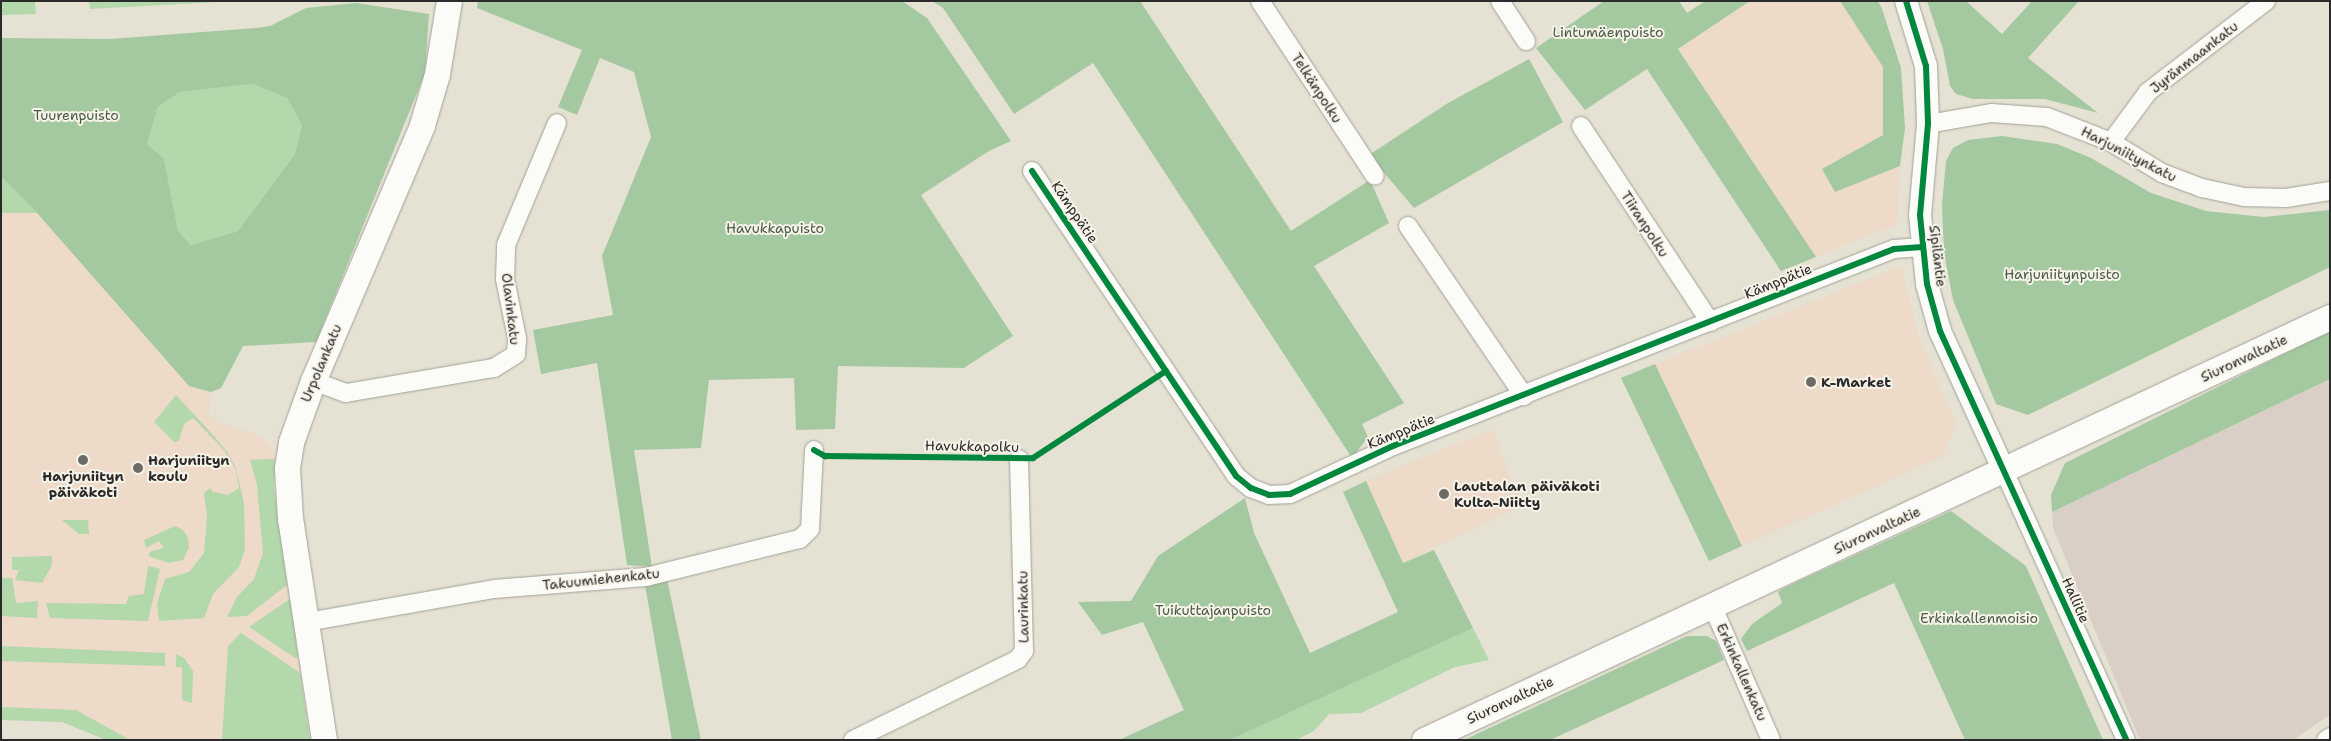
<!DOCTYPE html>
<html>
<head>
<meta charset="utf-8">
<style>
	body { margin:0 }
	#map { position:relative; width:2331px; height:741px; overflow:hidden; background:#e5e2d3; font-family:"Shantell Sans",sans-serif }
	div>[style] { position:absolute }
	[style*='--x'] { left:calc(var(--x)*1px); top:calc(var(--y)*1px); width:calc(var(--w)*1px); rotate:calc(var(--a)*1deg) }
	.built>* { inset:0; background:#eddac8 }
	.industrial>* { inset:0; background:#d9cfc6 }
	.green>* { inset:0; background:#b2d8ab }
	.forest>* { inset:0; background:#a4c8a0 }
	.roads { filter:drop-shadow(0 0 1px #a2a098) drop-shadow(0 0 1px #a2a098) }
	.minor>* { height:18px; margin:-9px; padding:0 9px; transform-origin:9px; border-radius:9px; background:#fbfbf8 }
	.tertiary>* { height:22px; margin:-11px; padding:0 11px; transform-origin:11px; border-radius:11px; background:#fbfbf8 }
	.secondary>* { height:25px; margin:-12.5px; padding:0 12.5px; transform-origin:12.5px; border-radius:12.5px; background:#fbfbf8 }
	.cycleway>* { height:6px; margin:-3px; padding:0 3px; transform-origin:3px; border-radius:3px; background:#00873e }
	.dots>* { width:14px; height:14px; translate:-50% -50%; box-sizing:border-box; border:2px solid #f7f3e8; border-radius:50% }
	span { translate:-50% -50%; white-space:nowrap; text-align:center; line-height:1.15; -webkit-text-stroke:4px #f7f3e8; paint-order:stroke }
	.park-label { font-size:14px; color:#475c48 }
	.street-label { font-size:14px; color:#2b2b2b }
	.poi-label { font-size:14px; color:#2b2b2b; font-weight:700 }
	.left { translate:0 -50%; text-align:left }
	.frame { position:absolute; inset:0; border:2px solid #2b2b2b; pointer-events:none }
</style>
</head>
<body>
<div id="map">
	<div class="built">
		<i style="clip-path:polygon(1750px 1px,1840px 1px,1883px 67px,1883px 135px,1822px 169px,1835px 192px,1900px 166px,1897px 225px,1816px 257px,1678px 48px)"></i>
		<i style="clip-path:polygon(1px 213px,37px 213px,189px 386px,211px 392px,209px 415px,220px 423px,260px 435px,272px 447px,275px 459px,274px 488px,310px 740px,106px 740px,62px 722px,1px 720px)"></i>
		<i style="clip-path:polygon(1901px 266px,1919px 338px,1956px 423px,1944px 456px,1742px 546px,1655px 364px)"></i>
		<i style="clip-path:polygon(1492px 429px,1522px 506px,1403px 563px,1366px 481px)"></i>
	</div>
	<div class="industrial">
		<i style="clip-path:polygon(2330px 379px,2330px 715px,2293px 740px,2140px 740px,2053px 528px,2052px 512px)"></i>
	</div>
	<div class="green">
		<i style="clip-path:polygon(1px 1px,35px 1px,36px 14px,1px 15px)"></i>
		<i style="clip-path:polygon(89px 1px,236px 1px,90px 9px)"></i>
		<i style="clip-path:polygon(253px 84px,287px 98px,302px 125px,295px 154px,238px 231px,191px 245px,178px 231px,164px 160px,147px 144px,158px 107px,180px 92px)"></i>
		<i style="clip-path:polygon(1px 177px,37px 213px,1px 213px)"></i>
		<i style="clip-path:polygon(176px 395px,214px 436px,227px 452px,236px 468px,244px 504px,245px 549px,239px 567px,213px 594px,204px 618px,159px 621px,157px 603px,165px 579px,189px 572px,204px 553px,207px 516px,204px 493px,210px 488px,213px 492px,228px 495px,239px 488px,236px 470px,224px 450px,193px 418px,184px 424px,179px 441px,174px 442px,154px 422px)"></i>
		<i style="clip-path:polygon(275px 459px,274px 488px,287px 585px,247px 616px,227px 617px,237px 597px,254px 579px,263px 553px,257px 485px,250px 460px)"></i>
		<i style="clip-path:polygon(62px 520px,88px 520px,89px 534px,79px 534px)"></i>
		<i style="clip-path:polygon(175px 526px,183px 530px,188px 538px,189px 547px,183px 560px,169px 563px,149px 556px,149px 552px,164px 548px,159px 541px,146px 548px,144px 540px)"></i>
		<i style="clip-path:polygon(52px 556px,52px 565px,42px 583px,15px 580px,19px 570px,12px 570px,12px 557px)"></i>
		<i style="clip-path:polygon(148px 566px,160px 569px,148px 621px,50px 618px,46px 603px,126px 604px,129px 596px,144px 594px)"></i>
		<i style="clip-path:polygon(1px 578px,12px 578px,16px 603px,38px 601px,37px 618px,1px 616px)"></i>
		<i style="clip-path:polygon(290px 599px,298px 657px,295px 658px,249px 627px)"></i>
		<i style="clip-path:polygon(1473px 628px,1489px 660px,1455px 667px,1361px 713px,1329px 714px,1314px 731px,1296px 740px,1230px 740px)"></i>
		<i style="clip-path:polygon(241px 633px,300px 673px,310px 740px,222px 740px,228px 646px)"></i>
		<i style="clip-path:polygon(1px 646px,165px 653px,165px 666px,1px 661px)"></i>
		<i style="clip-path:polygon(176px 654px,184px 658px,193px 671px,192px 703px,182px 700px,182px 667px,176px 667px)"></i>
		<i style="clip-path:polygon(1px 707px,76px 710px,130px 740px,106px 740px,62px 722px,1px 720px)"></i>
	</div>
	<div class="forest">
		<i style="clip-path:polygon(478px 1px,902px 1px,927px 18px,1011px 141px,989px 151px,921px 195px,1013px 336px,964px 368px,838px 366px,835px 429px,796px 430px,794px 378px,709px 380px,701px 448px,634px 450px,652px 567px,627px 565px,597px 363px,541px 374px,533px 330px,613px 315px,602px 256px,651px 137px,634px 72px,600px 58px,577px 115px,558px 107px,582px 50px,477px 8px)"></i>
		<i style="clip-path:polygon(932px 1px,1140px 1px,1291px 231px,1370px 180px,1389px 223px,1314px 266px,1404px 403px,1362px 424px,1368px 437px,1352px 458px,1093px 63px,1014px 114px,943px 8px)"></i>
		<i style="clip-path:polygon(1604px 1px,1679px 1px,1687px 13px,1705px 1px,1750px 1px,1678px 49px,1816px 257px,1781px 271px,1647px 69px,1585px 110px,1536px 48px)"></i>
		<i style="clip-path:polygon(1840px 1px,1878px 1px,1882px 9px,1901px 68px,1905px 128px,1900px 166px,1835px 192px,1822px 169px,1883px 135px,1883px 67px)"></i>
		<i style="clip-path:polygon(1927px 1px,1966px 1px,2002px 34px,2032px 1px,2079px 1px,2028px 58px,2098px 113px,2045px 99px,1973px 99px,1956px 94px,1950px 86px,1943px 49px)"></i>
		<i style="clip-path:polygon(evenodd,356px 3px,429px 14px,425px 73px,316px 342px,243px 346px,221px 388px,211px 392px,189px 386px,37px 213px,1px 177px,1px 38px,110px 39px,257px 28px,270px 26px,306px 8px,356px 3px,253px 84px,287px 98px,302px 125px,295px 154px,238px 231px,191px 245px,178px 231px,164px 159px,147px 144px,158px 107px,180px 92px,253px 84px)"></i>
		<i style="clip-path:polygon(1529px 59px,1563px 122px,1414px 208px,1369px 155px,1448px 103px)"></i>
		<i style="clip-path:polygon(2002px 136px,2057px 144px,2091px 158px,2151px 193px,2206px 211px,2264px 217px,2330px 210px,2330px 267px,2028px 415px,1996px 404px,1953px 300px,1944px 253px,1942px 205px,1946px 161px,1953px 148px,1968px 140px)"></i>
		<i style="clip-path:polygon(2330px 331px,2330px 379px,2052px 512px,2051px 495px,2065px 463px)"></i>
		<i style="clip-path:polygon(1655px 364px,1742px 546px,1709px 561px,1621px 378px)"></i>
		<i style="clip-path:polygon(1366px 481px,1403px 563px,1434px 550px,1473px 628px,1230px 740px,1119px 740px,1184px 710px,1143px 622px,1102px 635px,1078px 602px,1131px 601px,1158px 556px,1245px 498px,1254px 533px,1310px 653px,1398px 612px,1343px 492px)"></i>
		<i style="clip-path:polygon(1951px 511px,2026px 566px,2103px 740px,1965px 740px,1894px 583px,1747px 651px,1741px 639px,1752px 624px,1782px 603px,1778px 592px,1784px 588px)"></i>
		<i style="clip-path:polygon(667px 579px,701px 740px,672px 740px,645px 585px)"></i>
		<i style="clip-path:polygon(1687px 636px,1707px 636px,1716px 641px,1724px 660px,1550px 740px,1464px 740px)"></i>
	</div>
	<div class="roads">
		<div class="minor">
			<i style="--x:1260;--y:1;--w:209;--a:56.7"></i>
			<i style="--x:1500;--y:1;--w:48;--a:57"></i>
			<i style="--x:1928;--y:124;--w:64;--a:-9.9"></i>
			<i style="--x:1991;--y:113;--w:56;--a:4.1"></i>
			<i style="--x:2047;--y:117;--w:69;--a:21.3"></i>
			<i style="--x:2111;--y:142;--w:60;--a:31.3"></i>
			<i style="--x:2162;--y:173;--w:43;--a:20.6"></i>
			<i style="--x:2202;--y:188;--w:43;--a:12.1"></i>
			<i style="--x:2244;--y:197;--w:42;--a:1.4"></i>
			<i style="--x:2286;--y:198;--w:45;--a:-9"></i>
			<i style="--x:1581;--y:126;--w:235;--a:56.6"></i>
			<i style="--x:2111;--y:142;--w:62;--a:-53.5"></i>
			<i style="--x:2148;--y:92;--w:149;--a:-37.6"></i>
			<i style="--x:1032;--y:171;--w:367;--a:56.2"></i>
			<i style="--x:1236;--y:476;--w:19;--a:39"></i>
			<i style="--x:1251;--y:488;--w:19;--a:21"></i>
			<i style="--x:1269;--y:495;--w:21;--a:-3"></i>
			<i style="--x:1290;--y:494;--w:114;--a:-25"></i>
			<i style="--x:1393;--y:446;--w:538;--a:-21.47"></i>
			<i style="--x:1894;--y:249;--w:28;--a:-4"></i>
			<i style="--x:1408;--y:226;--w:206;--a:55.7"></i>
			<i style="--x:313;--y:381;--w:35;--a:20"></i>
			<i style="--x:346;--y:393;--w:150;--a:-9.6"></i>
			<i style="--x:494;--y:368;--w:26;--a:-32"></i>
			<i style="--x:516;--y:354;--w:16;--a:-86"></i>
			<i style="--x:517;--y:338;--w:60;--a:-101.5"></i>
			<i style="--x:505;--y:279;--w:34;--a:-88"></i>
			<i style="--x:506;--y:245;--w:132;--a:-67.3"></i>
			<i style="--x:2004;--y:471;--w:295;--a:65.6"></i>
			<i style="--x:1712;--y:605;--w:147;--a:66.4"></i>
			<i style="--x:307;--y:622;--w:190;--a:-10"></i>
			<i style="--x:494;--y:589;--w:152;--a:-4.5"></i>
			<i style="--x:646;--y:577;--w:159;--a:-13.9"></i>
			<i style="--x:800;--y:539;--w:14;--a:-45"></i>
			<i style="--x:810;--y:529;--w:79;--a:-87.1"></i>
			<i style="--x:853;--y:740;--w:184;--a:-26.1"></i>
			<i style="--x:1018;--y:659;--w:10;--a:-53"></i>
			<i style="--x:1024;--y:651;--w:192;--a:-91.5"></i>
			<i style="--x:2326;--y:740;--w:5;--a:-37"></i>
		</div>
		<div class="tertiary">
			<i style="--x:1906;--y:1;--w:68;--a:72.9"></i>
			<i style="--x:1926;--y:66;--w:58;--a:88"></i>
			<i style="--x:1928;--y:124;--w:91;--a:95"></i>
			<i style="--x:1920;--y:215;--w:69;--a:84.2"></i>
			<i style="--x:1927;--y:284;--w:49;--a:74.5"></i>
			<i style="--x:1940;--y:331;--w:154;--a:65.4"></i>
		</div>
		<div class="secondary">
			<i style="--x:324;--y:740;--w:224;--a:-98.7"></i>
			<i style="--x:290;--y:519;--w:51;--a:-93.4"></i>
			<i style="--x:287;--y:468;--w:26;--a:-81"></i>
			<i style="--x:291;--y:442;--w:65;--a:-70.2"></i>
			<i style="--x:313;--y:381;--w:278;--a:-66.9"></i>
			<i style="--x:422;--y:125;--w:53;--a:-73.6"></i>
			<i style="--x:437;--y:74;--w:74;--a:-80.7"></i>
			<i style="--x:1424;--y:740;--w:1000;--a:-25.03"></i>
		</div>
	</div>
	<div class="cycleway">
		<i style="--x:1906;--y:1;--w:68;--a:72.9"></i>
		<i style="--x:1926;--y:66;--w:58;--a:88"></i>
		<i style="--x:1928;--y:124;--w:91;--a:95"></i>
		<i style="--x:1920;--y:215;--w:69;--a:84.2"></i>
		<i style="--x:1927;--y:284;--w:49;--a:74.5"></i>
		<i style="--x:1940;--y:331;--w:449;--a:65.5"></i>
		<i style="--x:1032;--y:171;--w:367;--a:56.2"></i>
		<i style="--x:1236;--y:476;--w:19;--a:39"></i>
		<i style="--x:1251;--y:488;--w:19;--a:21"></i>
		<i style="--x:1269;--y:495;--w:21;--a:-3"></i>
		<i style="--x:1290;--y:494;--w:114;--a:-25"></i>
		<i style="--x:1393;--y:446;--w:538;--a:-21.47"></i>
		<i style="--x:1894;--y:249;--w:28;--a:-4"></i>
		<i style="--x:814;--y:450;--w:13;--a:29"></i>
		<i style="--x:825;--y:456;--w:208;--a:0.6"></i>
		<i style="--x:1033;--y:458;--w:159;--a:-33.2"></i>
	</div>
	<div class="dots">
		<i style="left:1811px;top:382px;background:#6c6b66"></i>
		<i style="left:83px;top:460px;background:#6c6b66"></i>
		<i style="left:138px;top:468px;background:#6c6b66"></i>
		<i style="left:1444px;top:494px;background:#6c6b66"></i>
	</div>
	<div class="park-label">
		<span style="left:1608px;top:32px">Lintumäenpuisto</span>
		<span style="left:76px;top:115px">Tuurenpuisto</span>
		<span style="left:775px;top:228px">Havukkapuisto</span>
		<span style="left:2062px;top:274px">Harjuniitynpuisto</span>
		<span style="left:1213px;top:610px">Tuikuttajanpuisto</span>
		<span style="left:1979px;top:618px">Erkinkallenmoisio</span>
	</div>
	<div class="street-label">
		<span style="left:2194px;top:57px;rotate:-38deg">Jyränmaankatu</span>
		<span style="left:1317px;top:88px;rotate:57deg">Telkänpolku</span>
		<span style="left:2129px;top:154px;rotate:27deg">Harjuniitynkatu</span>
		<span style="left:1075px;top:212px;rotate:56deg">Kämppätie</span>
		<span style="left:1645px;top:224px;rotate:57deg">Tiiranpolku</span>
		<span style="left:1938px;top:256px;rotate:83deg">Sipiläntie</span>
		<span style="left:1778px;top:281px;rotate:-22deg">Kämppätie</span>
		<span style="left:511px;top:309px;rotate:83deg">Olavinkatu</span>
		<span style="left:2244px;top:358px;rotate:-25deg">Siuronvaltatie</span>
		<span style="left:321px;top:363px;rotate:-67deg">Urpolankatu</span>
		<span style="left:1401px;top:431px;rotate:-22deg">Kämppätie</span>
		<span style="left:972px;top:446px;rotate:1deg">Havukkapolku</span>
		<span style="left:1877px;top:530px;rotate:-25deg">Siuronvaltatie</span>
		<span style="left:601px;top:579px;rotate:-6deg">Takuumiehenkatu</span>
		<span style="left:2076px;top:600px;rotate:66deg">Hallitie</span>
		<span style="left:1023px;top:607px;rotate:-91deg">Laurinkatu</span>
		<span style="left:1742px;top:672px;rotate:66deg">Erkinkallenkatu</span>
		<span style="left:1510px;top:700px;rotate:-25deg">Siuronvaltatie</span>
	</div>
	<div class="poi-label">
		<span class="left" style="left:1821px;top:382px">K-Market</span>
		<span class="left" style="left:148px;top:468px">Harjuniityn<br>koulu</span>
		<span style="left:83px;top:484px">Harjuniityn<br>päiväkoti</span>
		<span class="left" style="left:1454px;top:494px">Lauttalan päiväkoti<br>Kulta-Niitty</span>
	</div>
	<div class="frame"></div>
</div>
</body>
</html>
